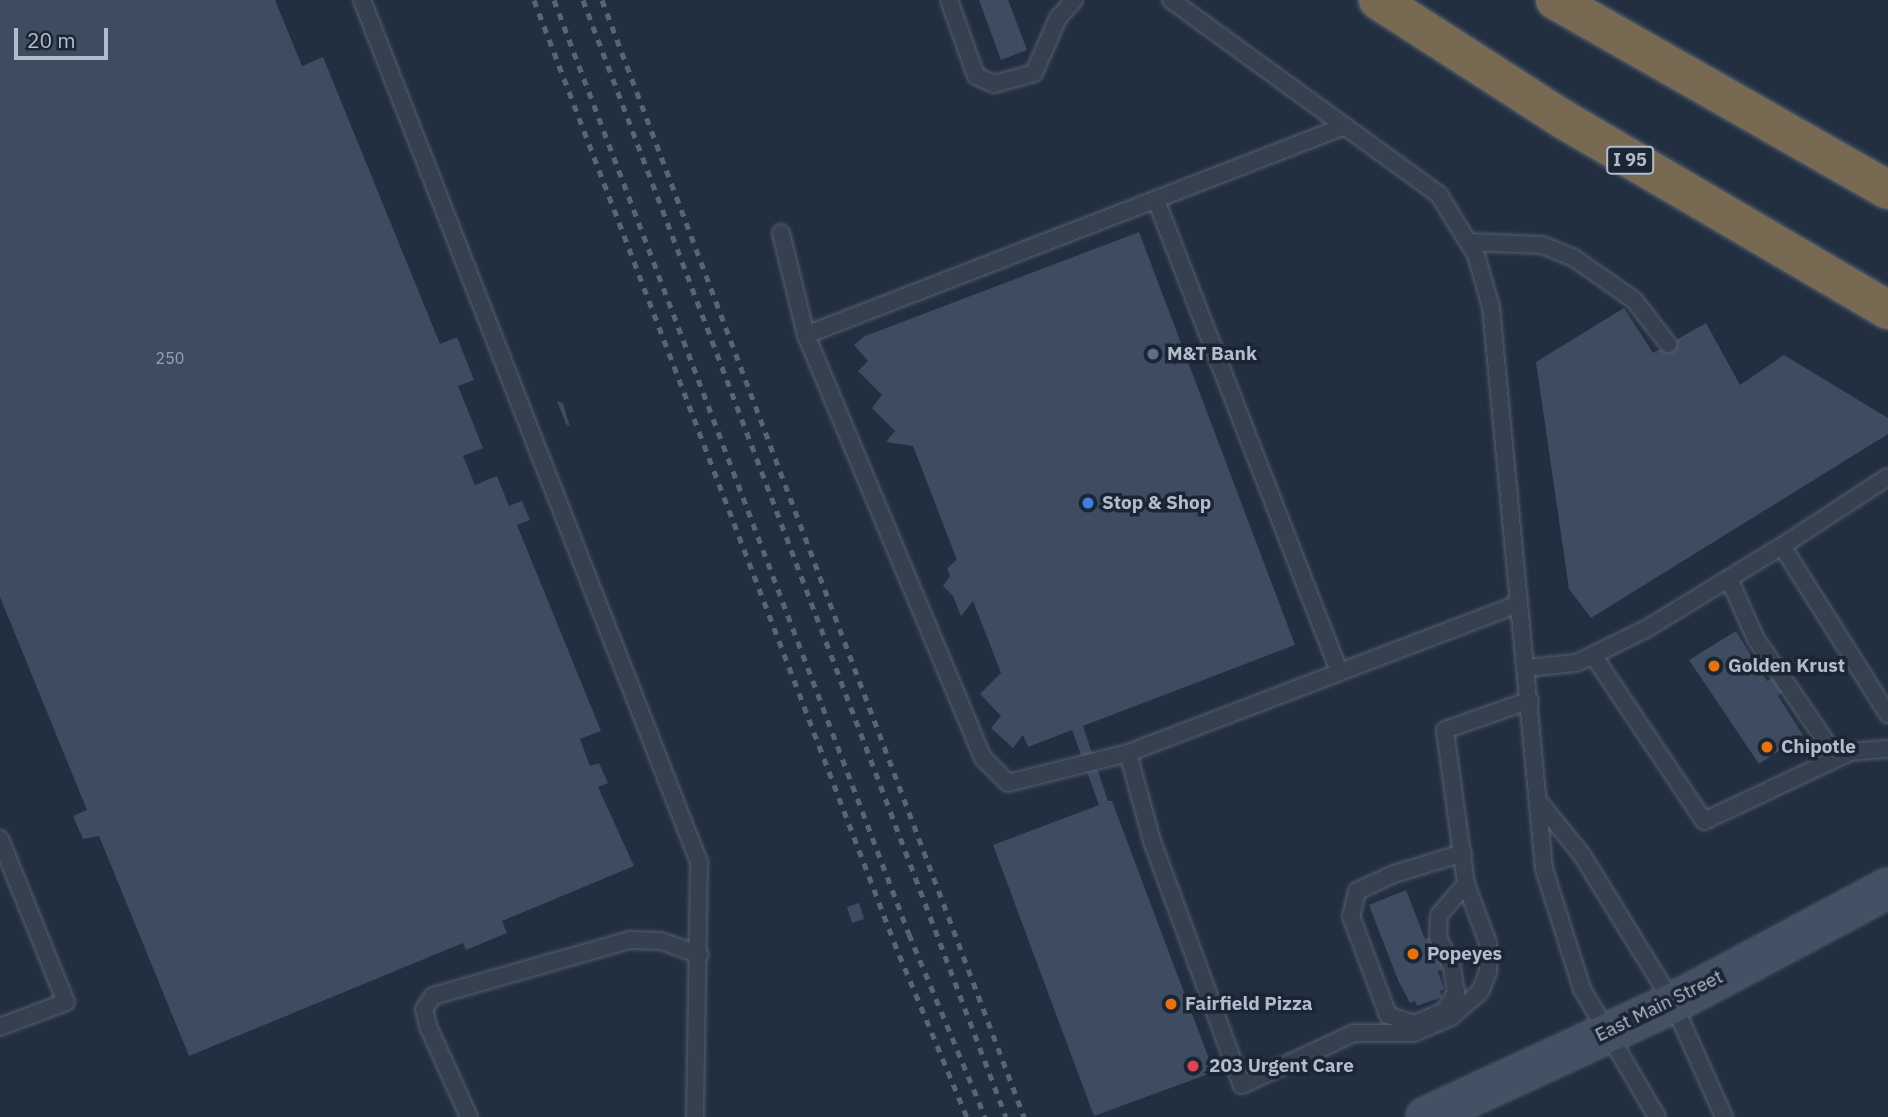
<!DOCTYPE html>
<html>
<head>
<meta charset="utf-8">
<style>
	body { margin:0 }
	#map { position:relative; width:1888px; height:1117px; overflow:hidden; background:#222f41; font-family:"IBM Plex Sans",sans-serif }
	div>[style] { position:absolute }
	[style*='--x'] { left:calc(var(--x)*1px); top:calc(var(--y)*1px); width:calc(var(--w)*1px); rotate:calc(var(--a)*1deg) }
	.building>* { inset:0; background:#3d4c61 }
	.roads { filter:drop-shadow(0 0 2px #545f6e) drop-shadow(0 0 2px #545f6e) }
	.service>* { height:16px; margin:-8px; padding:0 8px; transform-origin:8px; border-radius:8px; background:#364150 }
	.secondary>* { height:38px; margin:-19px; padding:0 19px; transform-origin:19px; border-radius:19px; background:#445064 }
	.motorway>* { height:38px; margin:-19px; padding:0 19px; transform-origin:19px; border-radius:19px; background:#776952 }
	.rail>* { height:5px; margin-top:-2.5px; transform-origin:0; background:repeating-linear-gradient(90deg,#586578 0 7px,transparent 0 14px) }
	.dots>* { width:19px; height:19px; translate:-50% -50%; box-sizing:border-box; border:4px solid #1b2635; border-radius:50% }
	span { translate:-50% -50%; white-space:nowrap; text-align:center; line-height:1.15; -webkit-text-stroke:7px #1b2635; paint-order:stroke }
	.number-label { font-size:16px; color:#95a0b0 }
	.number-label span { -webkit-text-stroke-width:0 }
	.shield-label span { padding:2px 5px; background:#1b2635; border:2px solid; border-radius:5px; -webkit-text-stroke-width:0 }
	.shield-label { font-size:18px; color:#b2bccb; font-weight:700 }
	.poi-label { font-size:19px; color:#b2bccb; font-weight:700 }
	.left { translate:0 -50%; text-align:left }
	.street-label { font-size:19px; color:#b2bccb }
	.scale { position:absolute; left:14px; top:28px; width:94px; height:32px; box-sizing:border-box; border:4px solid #b2bccb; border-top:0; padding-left:9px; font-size:21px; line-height:24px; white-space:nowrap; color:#b2bccb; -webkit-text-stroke:5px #1b2635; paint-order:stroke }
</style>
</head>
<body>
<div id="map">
	<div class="building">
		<i style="clip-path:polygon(0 0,275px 0,302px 66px,323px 57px,440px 344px,457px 337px,474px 380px,458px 386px,483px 448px,463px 456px,475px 485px,497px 476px,509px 506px,522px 501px,530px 520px,517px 525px,601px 731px,580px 739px,590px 766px,599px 763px,608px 783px,598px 787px,634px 866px,502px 921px,507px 933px,466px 950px,463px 943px,189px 1056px,99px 836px,83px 839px,73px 816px,87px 810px,0 597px)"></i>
		<i style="clip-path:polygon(979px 0,1008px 0,1027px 50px,1001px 60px)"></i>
		<i style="clip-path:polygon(1139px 232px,1295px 645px,1083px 726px,1108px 801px,1112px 801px,1214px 1072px,1094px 1116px,993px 845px,1099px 805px,1072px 730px,1028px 747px,1023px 735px,1013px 748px,991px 728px,1001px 716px,980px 694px,1001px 673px,973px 601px,961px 616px,953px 596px,943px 586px,950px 576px,947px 568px,957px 560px,913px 446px,886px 442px,895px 431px,872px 408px,882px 395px,858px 371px,868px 361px,854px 345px,865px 336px)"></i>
		<i style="clip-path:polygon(1624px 308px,1653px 353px,1706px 323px,1740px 385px,1784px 355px,1888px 418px,1888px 434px,1591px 618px,1569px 589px,1536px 362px)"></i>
		<i style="clip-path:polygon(557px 401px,563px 403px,570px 427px,566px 424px)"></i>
		<i style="clip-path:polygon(1736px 631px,1767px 681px,1775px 676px,1784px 690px,1778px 696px,1803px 735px,1759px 764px,1689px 660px)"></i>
		<i style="clip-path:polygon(1406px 890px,1425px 939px,1431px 937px,1443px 969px,1438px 971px,1444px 989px,1440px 991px,1442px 997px,1417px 1006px,1415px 1001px,1410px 1003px,1398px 980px,1369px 905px)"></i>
		<i style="clip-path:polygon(859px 903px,864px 919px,852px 923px,847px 907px)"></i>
	</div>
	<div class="roads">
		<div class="service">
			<i style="--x:362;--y:0;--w:926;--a:68.65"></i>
			<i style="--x:699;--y:862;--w:255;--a:90.9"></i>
			<i style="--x:949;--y:0;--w:81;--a:70.4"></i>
			<i style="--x:976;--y:76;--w:20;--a:24"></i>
			<i style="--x:994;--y:84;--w:41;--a:-15.4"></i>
			<i style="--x:1034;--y:73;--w:60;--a:-66.4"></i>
			<i style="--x:1058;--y:18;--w:24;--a:-48"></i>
			<i style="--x:1171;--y:0;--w:331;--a:36"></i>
			<i style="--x:1439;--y:195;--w:70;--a:58.3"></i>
			<i style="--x:1476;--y:255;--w:54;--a:73.9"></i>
			<i style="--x:1491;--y:307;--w:564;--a:84.61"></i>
			<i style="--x:1544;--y:869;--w:126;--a:72.4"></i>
			<i style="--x:1582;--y:989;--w:148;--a:59.6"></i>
			<i style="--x:1345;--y:126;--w:578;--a:158.81"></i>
			<i style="--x:806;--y:335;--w:459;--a:67.3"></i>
			<i style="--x:983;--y:758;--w:35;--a:45"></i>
			<i style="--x:1008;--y:783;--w:124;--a:-14"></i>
			<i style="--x:1128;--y:753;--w:418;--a:-20.9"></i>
			<i style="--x:1156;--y:200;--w:505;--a:68.77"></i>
			<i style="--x:781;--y:233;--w:105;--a:76.2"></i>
			<i style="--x:1469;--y:242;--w:73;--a:2.4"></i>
			<i style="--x:1542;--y:245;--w:35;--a:22"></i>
			<i style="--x:1574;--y:258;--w:73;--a:35"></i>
			<i style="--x:1634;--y:300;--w:56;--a:52.3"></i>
			<i style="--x:1782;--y:546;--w:126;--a:-33.1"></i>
			<i style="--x:1729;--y:579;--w:66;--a:65.8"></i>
			<i style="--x:1756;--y:639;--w:144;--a:55.8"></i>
			<i style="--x:1593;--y:655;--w:200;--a:56.2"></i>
			<i style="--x:1704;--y:821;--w:161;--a:-25.3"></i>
			<i style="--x:1850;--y:752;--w:38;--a:-5"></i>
			<i style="--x:1527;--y:668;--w:49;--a:-5.8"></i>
			<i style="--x:1576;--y:663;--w:19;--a:-25"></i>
			<i style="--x:1593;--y:655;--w:59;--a:-26.1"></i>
			<i style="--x:1646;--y:629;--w:159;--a:-31.4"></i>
			<i style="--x:1782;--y:546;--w:199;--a:57.8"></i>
			<i style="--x:1128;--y:753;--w:91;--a:74.7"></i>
			<i style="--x:1152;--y:841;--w:260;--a:69.8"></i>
			<i style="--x:1242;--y:1085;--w:123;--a:-24.9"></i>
			<i style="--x:1354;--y:1033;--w:60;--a:0"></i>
			<i style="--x:1414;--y:1033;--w:40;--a:-23.4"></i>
			<i style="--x:1451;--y:1017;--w:38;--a:-41"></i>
			<i style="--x:1480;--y:992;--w:22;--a:-68"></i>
			<i style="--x:1488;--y:972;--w:29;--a:-90"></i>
			<i style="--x:1488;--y:943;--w:63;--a:-110.4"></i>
			<i style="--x:1466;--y:884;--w:155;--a:-97.8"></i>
			<i style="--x:1445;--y:730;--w:90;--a:-19.4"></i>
			<i style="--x:1540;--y:803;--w:67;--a:51.1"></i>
			<i style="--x:1582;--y:855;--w:174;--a:58.4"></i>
			<i style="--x:1673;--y:1003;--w:125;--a:65.9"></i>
			<i style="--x:0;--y:839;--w:176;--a:68"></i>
			<i style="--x:66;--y:1002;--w:71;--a:159.3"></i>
			<i style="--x:1463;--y:853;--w:72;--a:163.1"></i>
			<i style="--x:1394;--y:874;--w:41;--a:155.3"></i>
			<i style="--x:1357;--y:891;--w:26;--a:103"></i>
			<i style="--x:1351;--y:916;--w:106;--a:69.5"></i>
			<i style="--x:1388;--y:1015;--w:28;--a:19"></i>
			<i style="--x:1414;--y:1024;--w:33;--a:-23"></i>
			<i style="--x:1444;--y:1011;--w:22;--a:-56"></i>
			<i style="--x:1456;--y:993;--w:26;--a:-99"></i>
			<i style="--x:1452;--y:967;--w:33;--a:-115"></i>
			<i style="--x:1438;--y:937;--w:22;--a:-87"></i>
			<i style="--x:1439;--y:915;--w:41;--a:-48.9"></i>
			<i style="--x:469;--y:1117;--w:100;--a:-114.3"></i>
			<i style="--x:428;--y:1026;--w:17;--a:-103"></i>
			<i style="--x:424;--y:1009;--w:16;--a:-55"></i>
			<i style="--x:433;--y:996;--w:205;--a:-15.9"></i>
			<i style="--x:630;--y:940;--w:31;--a:2"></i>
			<i style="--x:661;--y:941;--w:41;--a:19.7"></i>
		</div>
		<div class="secondary">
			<i style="--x:1426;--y:1117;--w:272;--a:-24.8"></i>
			<i style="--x:1673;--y:1003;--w:244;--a:-28.1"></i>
		</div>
		<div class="motorway">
			<i style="--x:1378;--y:0;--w:218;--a:32.8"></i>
			<i style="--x:1561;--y:118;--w:379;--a:30.4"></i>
			<i style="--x:1555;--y:0;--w:383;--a:29.7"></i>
		</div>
	</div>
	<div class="rail">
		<i style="--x:534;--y:0;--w:1008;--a:69.08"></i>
		<i style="--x:894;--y:942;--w:190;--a:67.4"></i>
		<i style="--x:554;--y:0;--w:999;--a:69.19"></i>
		<i style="--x:909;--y:934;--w:198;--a:67.4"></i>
		<i style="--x:583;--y:0;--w:1194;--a:69.26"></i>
		<i style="--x:602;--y:0;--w:1194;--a:69.3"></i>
	</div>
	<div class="dots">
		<i style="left:1153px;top:354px;background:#5c6f8a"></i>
		<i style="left:1088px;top:503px;background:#3f7fe0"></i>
		<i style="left:1714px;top:666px;background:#e8710a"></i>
		<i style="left:1767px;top:747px;background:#e8710a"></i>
		<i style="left:1413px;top:954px;background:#e8710a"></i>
		<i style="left:1171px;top:1004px;background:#e8710a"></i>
		<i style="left:1193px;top:1066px;background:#e0444e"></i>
	</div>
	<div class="number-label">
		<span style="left:170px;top:358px">250</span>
	</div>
	<div class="shield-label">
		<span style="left:1630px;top:160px">I 95</span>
	</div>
	<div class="poi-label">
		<span class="left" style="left:1167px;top:354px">M&amp;T Bank</span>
		<span class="left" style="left:1102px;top:503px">Stop &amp; Shop</span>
		<span class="left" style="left:1728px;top:666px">Golden Krust</span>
		<span class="left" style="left:1781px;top:747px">Chipotle</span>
		<span class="left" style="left:1427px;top:954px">Popeyes</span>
		<span class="left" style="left:1185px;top:1004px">Fairfield Pizza</span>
		<span class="left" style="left:1209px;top:1066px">203 Urgent Care</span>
	</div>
	<div class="street-label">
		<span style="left:1659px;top:1006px;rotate:-26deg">East Main Street</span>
	</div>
	<div class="scale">20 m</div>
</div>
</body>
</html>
